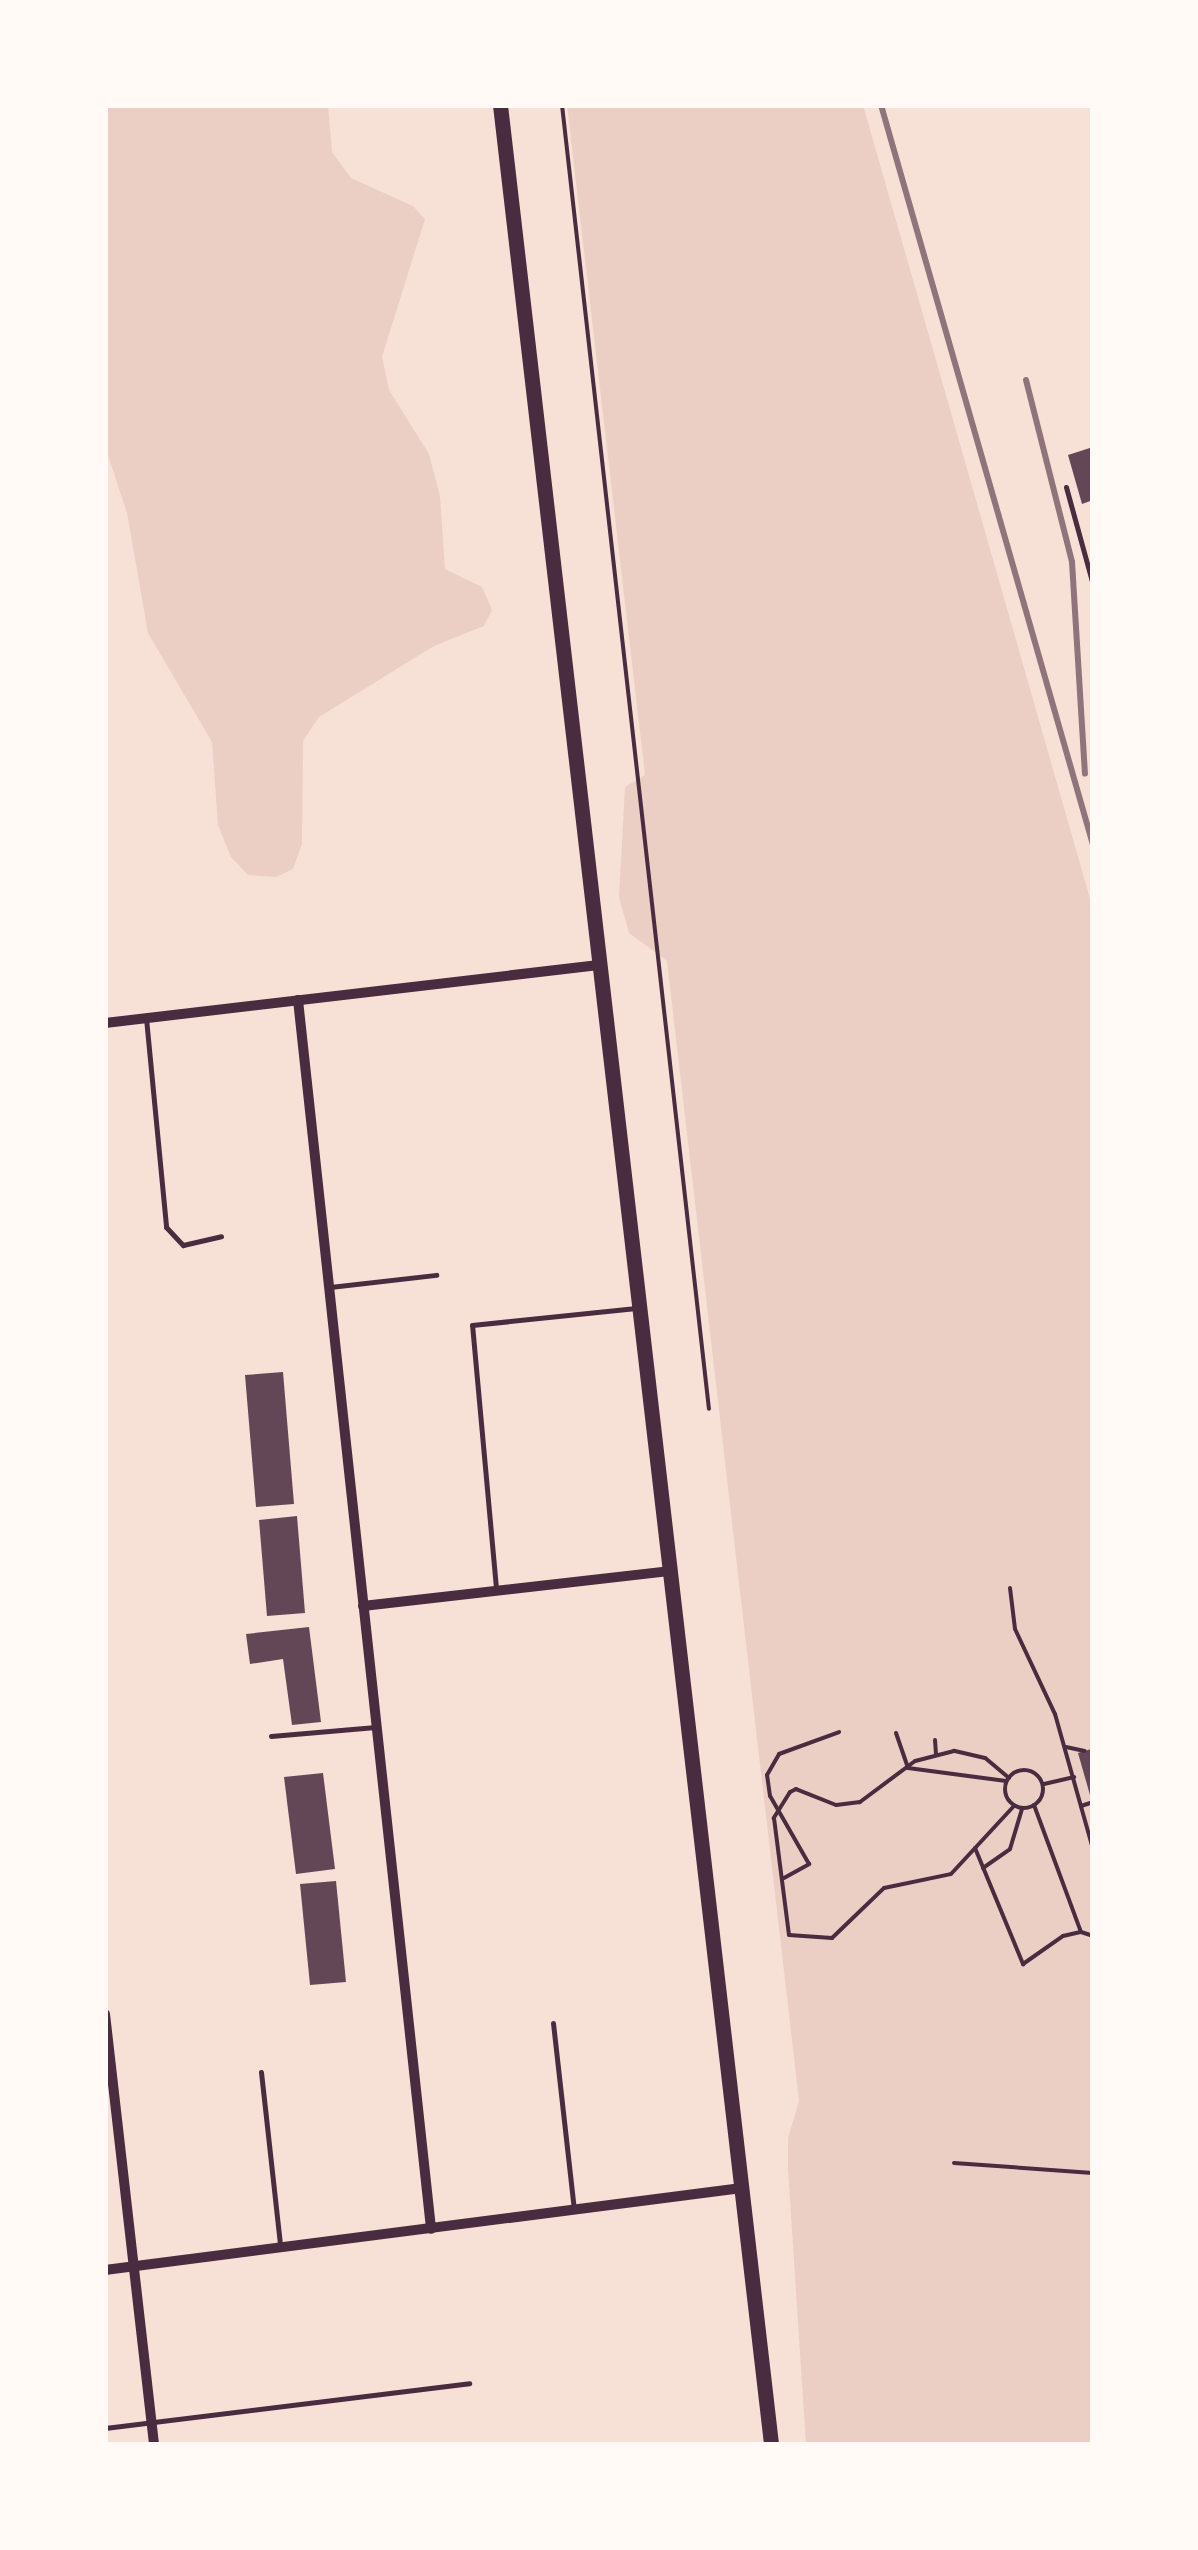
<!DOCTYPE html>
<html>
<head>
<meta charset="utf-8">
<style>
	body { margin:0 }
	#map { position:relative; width:1198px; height:2550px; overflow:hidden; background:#f7e1d7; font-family:"Asap Condensed",sans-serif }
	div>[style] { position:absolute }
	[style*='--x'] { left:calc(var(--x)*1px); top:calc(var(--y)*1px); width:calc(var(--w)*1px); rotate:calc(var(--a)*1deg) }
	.green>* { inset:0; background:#ebcfc5 }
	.building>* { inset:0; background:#644757 }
	.path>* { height:4px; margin:-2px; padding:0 2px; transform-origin:2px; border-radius:2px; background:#4a2c40 }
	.path>.ring { margin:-2px; padding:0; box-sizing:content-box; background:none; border:4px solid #4a2c40; border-radius:50% }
	.service>* { height:5px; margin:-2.5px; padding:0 2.5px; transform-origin:2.5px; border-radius:2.5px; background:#4a2c40 }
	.minor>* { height:10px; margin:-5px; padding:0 5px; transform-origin:5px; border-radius:5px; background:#4a2c40 }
	.primary>* { height:15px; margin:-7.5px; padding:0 7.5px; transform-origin:7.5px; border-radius:7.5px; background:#4a2c40 }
	.rail>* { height:6px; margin:-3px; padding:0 3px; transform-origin:3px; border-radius:3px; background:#8f747c }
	span { translate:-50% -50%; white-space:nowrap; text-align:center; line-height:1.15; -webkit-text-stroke:8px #fffaf5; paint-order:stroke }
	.frame { position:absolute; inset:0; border:108px solid #fffaf5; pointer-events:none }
</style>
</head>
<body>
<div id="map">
	<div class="green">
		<i style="clip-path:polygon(105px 105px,328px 105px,332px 152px,351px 178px,413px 206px,425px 219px,382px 357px,389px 390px,429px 454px,440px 496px,445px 569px,482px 587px,492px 610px,484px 626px,434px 646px,319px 717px,303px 741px,302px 844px,293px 869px,276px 877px,248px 875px,231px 857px,218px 825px,212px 742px,148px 633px,127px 513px,105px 446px)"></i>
		<i style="clip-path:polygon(567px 105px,863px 105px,1093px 909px,1093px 2445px,806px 2445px,788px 2169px,788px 2138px,799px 2101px,667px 961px,629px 933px,619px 897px,625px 787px,645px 775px)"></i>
	</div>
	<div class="building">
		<i style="clip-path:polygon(1093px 447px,1093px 500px,1082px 504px,1068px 455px)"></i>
		<i style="clip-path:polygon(283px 1372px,294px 1504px,256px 1507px,245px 1375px)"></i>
		<i style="clip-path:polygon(297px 1516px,305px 1613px,267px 1616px,259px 1520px)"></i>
		<i style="clip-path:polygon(309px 1627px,321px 1722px,292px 1725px,283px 1659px,250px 1664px,246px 1634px)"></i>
		<i style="clip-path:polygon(1091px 1749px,1093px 1756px,1092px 1802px,1078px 1753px)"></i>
		<i style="clip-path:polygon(323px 1773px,335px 1869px,296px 1874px,284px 1777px)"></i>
		<i style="clip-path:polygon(336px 1881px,346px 1982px,310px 1985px,300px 1884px)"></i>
	</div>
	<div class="path">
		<i style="--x:562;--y:105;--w:1312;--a:83.57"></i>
		<i style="--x:1010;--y:1588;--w:41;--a:83"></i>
		<i style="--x:1015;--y:1629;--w:94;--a:64.8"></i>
		<i style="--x:1055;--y:1714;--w:140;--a:74.3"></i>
		<i style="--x:896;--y:1733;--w:37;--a:71"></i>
		<i style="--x:935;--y:1740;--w:14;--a:86"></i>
		<i style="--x:1066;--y:1747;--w:19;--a:12"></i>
		<i style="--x:908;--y:1768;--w:99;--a:7.6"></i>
		<i class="ring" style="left:1005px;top:1770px;width:34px;height:34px"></i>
		<i style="--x:1009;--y:1778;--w:31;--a:-140"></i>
		<i style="--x:985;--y:1758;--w:32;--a:-167"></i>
		<i style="--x:954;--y:1751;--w:40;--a:165.6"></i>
		<i style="--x:915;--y:1761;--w:69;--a:143.3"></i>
		<i style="--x:860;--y:1802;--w:24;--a:173"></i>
		<i style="--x:836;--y:1805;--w:43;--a:-158.2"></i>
		<i style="--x:796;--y:1789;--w:7;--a:153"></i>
		<i style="--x:790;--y:1792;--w:31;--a:122"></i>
		<i style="--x:774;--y:1818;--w:118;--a:82.7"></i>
		<i style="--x:789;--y:1935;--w:43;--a:4"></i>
		<i style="--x:832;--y:1938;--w:72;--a:-43.9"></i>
		<i style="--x:884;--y:1888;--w:68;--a:-11.8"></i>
		<i style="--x:951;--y:1874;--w:93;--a:-47.2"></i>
		<i style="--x:1044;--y:1784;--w:31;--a:-13"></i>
		<i style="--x:1034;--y:1805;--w:135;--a:69.7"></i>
		<i style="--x:1081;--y:1932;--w:13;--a:18"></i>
		<i style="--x:1081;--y:1806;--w:13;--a:-18"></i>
		<i style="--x:975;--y:1848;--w:126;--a:67.5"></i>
		<i style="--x:1023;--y:1964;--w:49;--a:-35"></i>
		<i style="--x:1063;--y:1936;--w:18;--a:-13"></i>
		<i style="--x:983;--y:1868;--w:33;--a:-35"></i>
		<i style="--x:1010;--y:1849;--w:42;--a:-73.3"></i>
		<i style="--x:784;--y:1878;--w:29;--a:-29"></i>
		<i style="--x:809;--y:1864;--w:78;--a:-119.8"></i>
		<i style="--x:770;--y:1796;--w:21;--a:-98"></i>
		<i style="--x:767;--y:1775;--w:24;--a:-60"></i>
		<i style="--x:779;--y:1754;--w:64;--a:-20.1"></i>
		<i style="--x:954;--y:2163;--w:139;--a:4.1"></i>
	</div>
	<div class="service">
		<i style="--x:959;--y:105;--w:18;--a:0"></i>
		<i style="--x:1066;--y:487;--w:102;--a:74.6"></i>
		<i style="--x:146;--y:1018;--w:210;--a:84.5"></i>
		<i style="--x:166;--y:1227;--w:25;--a:47"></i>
		<i style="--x:183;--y:1245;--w:39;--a:-13"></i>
		<i style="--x:330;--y:1287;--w:107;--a:-6.5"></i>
		<i style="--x:496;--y:1588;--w:264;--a:-95.2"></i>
		<i style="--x:472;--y:1325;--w:165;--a:-5.9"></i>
		<i style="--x:271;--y:1736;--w:105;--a:-4.9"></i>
		<i style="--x:553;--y:2023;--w:187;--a:83.6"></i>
		<i style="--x:261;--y:2072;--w:174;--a:83.7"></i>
		<i style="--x:105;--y:2428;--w:367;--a:-7"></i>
	</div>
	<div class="minor">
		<i style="--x:298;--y:1000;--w:1236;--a:83.82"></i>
		<i style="--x:105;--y:1023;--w:495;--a:-6.7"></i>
		<i style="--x:363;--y:1606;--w:308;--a:-6.5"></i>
		<i style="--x:105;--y:2014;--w:434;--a:83.5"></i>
		<i style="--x:105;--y:2270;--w:642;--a:-7.34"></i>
	</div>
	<div class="primary">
		<i style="--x:500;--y:105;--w:2356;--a:83.39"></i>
	</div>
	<div class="rail">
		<i style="--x:881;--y:105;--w:770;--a:74.01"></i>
		<i style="--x:1026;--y:380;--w:188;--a:75.8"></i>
		<i style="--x:1072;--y:562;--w:212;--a:86.5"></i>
	</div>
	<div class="frame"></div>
</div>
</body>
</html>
